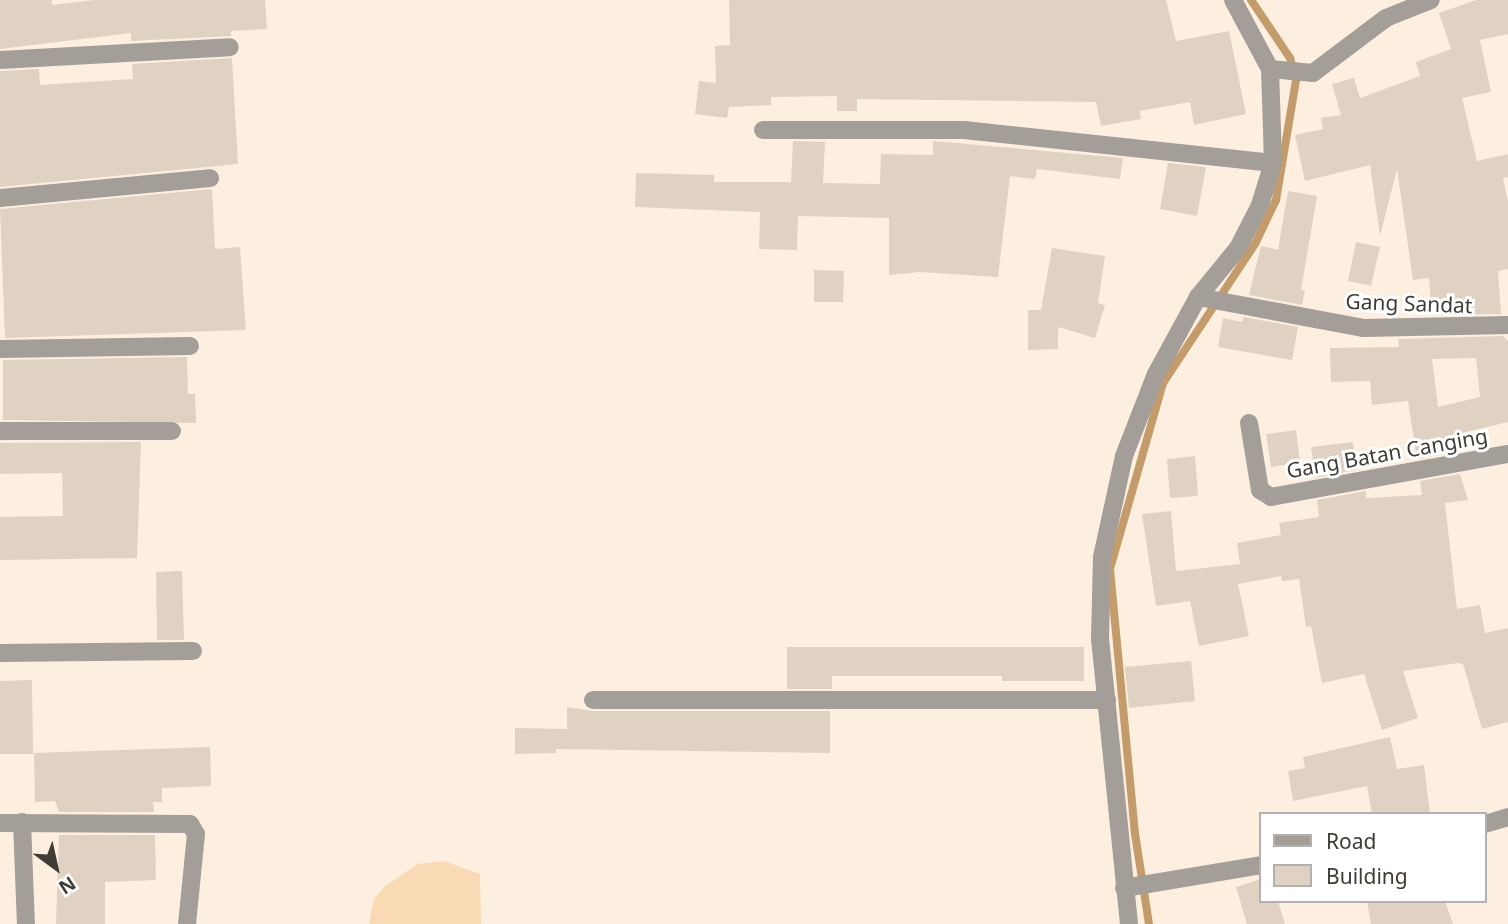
<!DOCTYPE html>
<html>
<head>
<meta charset="utf-8">
<style>
	body { margin:0 }
	#map { position:relative; width:1508px; height:924px; overflow:hidden; background:#fdefdf; font-family:"Noto Sans",sans-serif }
	div>[style] { position:absolute }
	[style*='--x'] { left:calc(var(--x)*1px); top:calc(var(--y)*1px); width:calc(var(--w)*1px); rotate:calc(var(--a)*1deg) }
	.green>* { inset:0; background:#fadab4 }
	.stream>* { height:8px; margin:-4px; padding:0 4px; transform-origin:4px; border-radius:4px; background:#c49c6b }
	.building>* { inset:0; background:#e0d2c3 }
	.minor>* { height:18px; margin:-9px; padding:0 9px; transform-origin:9px; border-radius:9px; background:#a49e98 }
	span { translate:-50% -50%; white-space:nowrap; text-align:center; line-height:1.15; -webkit-text-stroke:6px #fff; paint-order:stroke }
	.street-label { font-size:21px; color:#403b34 }
	.legend { position:absolute; left:1259px; top:812px; width:228px; height:91px; box-sizing:border-box; background:#fff; border:2px solid #b3b1ae; margin:0; padding:9px 12px; list-style:none; font-size:21px; color:#403b34 }
	.legend li { display:flex; align-items:center; gap:14px; height:35px }
	.legend b { width:35px; border:2px solid #b3b1ae }
	.north { position:absolute; left:21px; top:833px; width:70px; height:70px; -webkit-text-stroke:5px #fff; paint-order:stroke; rotate:147deg; font-size:19px; font-weight:700; line-height:28px; text-align:center; color:#403b34 }
	.north::after { content:''; display:block; margin:auto; width:24px; height:32px; background:#403b34; clip-path:polygon(50% 0,100% 100%,50% 72%,0 100%) }
</style>
</head>
<body>
<div id="map">
	<div class="green">
		<i style="clip-path:polygon(444px 861px,480px 874px,481px 924px,369px 924px,374px 899px,383px 888px,417px 864px)"></i>
	</div>
	<div class="stream">
		<i style="--x:1149;--y:924;--w:91;--a:-98.8"></i>
		<i style="--x:1135;--y:834;--w:266;--a:-95.4"></i>
		<i style="--x:1110;--y:569;--w:193;--a:-74.1"></i>
		<i style="--x:1163;--y:383;--w:167;--a:-56.5"></i>
		<i style="--x:1255;--y:244;--w:49;--a:-64.5"></i>
		<i style="--x:1276;--y:200;--w:122;--a:-80.5"></i>
		<i style="--x:1296;--y:80;--w:23;--a:-105"></i>
		<i style="--x:1290;--y:58;--w:70;--a:-123.9"></i>
	</div>
	<div class="building">
		<i style="clip-path:polygon(0 0,52px 0,52px 5px,94px 0,265px 0,267px 29px,231px 31px,231px 36px,131px 41px,131px 33px,0 49px)"></i>
		<i style="clip-path:polygon(729px 0,1166px 0,1176px 41px,1229px 31px,1246px 114px,1194px 125px,1190px 102px,1140px 111px,1141px 119px,1101px 126px,1096px 102px,857px 99px,857px 111px,837px 111px,837px 96px,771px 97px,771px 105px,729px 107px,727px 118px,695px 114px,699px 81px,716px 83px,715px 46px,730px 45px)"></i>
		<i style="clip-path:polygon(1476px 0,1508px 0,1508px 34px,1480px 40px,1491px 92px,1462px 98px,1477px 161px,1508px 154px,1508px 177px,1503px 178px,1508px 202px,1508px 269px,1498px 271px,1501px 314px,1432px 315px,1429px 278px,1413px 280px,1397px 169px,1380px 236px,1370px 165px,1305px 181px,1295px 135px,1323px 129px,1321px 118px,1341px 115px,1332px 84px,1354px 78px,1360px 98px,1420px 76px,1416px 62px,1451px 49px,1439px 13px)"></i>
		<i style="clip-path:polygon(232px 58px,238px 164px,0 187px,0 71px,39px 69px,40px 85px,133px 79px,132px 64px)"></i>
		<i style="clip-path:polygon(793px 141px,825px 142px,823px 183px,880px 184px,881px 154px,933px 155px,933px 141px,1123px 158px,1120px 179px,1037px 169px,1035px 179px,1010px 176px,998px 277px,920px 272px,889px 275px,889px 218px,798px 216px,797px 250px,759px 249px,760px 212px,635px 207px,636px 173px,714px 175px,714px 182px,791px 182px)"></i>
		<i style="clip-path:polygon(1168px 163px,1206px 167px,1197px 216px,1160px 209px)"></i>
		<i style="clip-path:polygon(212px 189px,215px 249px,240px 247px,246px 330px,5px 338px,0 209px)"></i>
		<i style="clip-path:polygon(1288px 191px,1317px 196px,1301px 290px,1305px 290px,1302px 305px,1249px 295px,1261px 246px,1278px 250px)"></i>
		<i style="clip-path:polygon(1356px 242px,1380px 247px,1371px 286px,1348px 281px)"></i>
		<i style="clip-path:polygon(1052px 248px,1105px 256px,1098px 303px,1105px 305px,1095px 338px,1058px 327px,1058px 349px,1028px 350px,1028px 310px,1041px 310px)"></i>
		<i style="clip-path:polygon(814px 270px,844px 271px,843px 302px,814px 302px)"></i>
		<i style="clip-path:polygon(1244px 317px,1298px 327px,1292px 360px,1218px 347px,1223px 318px,1242px 322px)"></i>
		<i style="clip-path:polygon(evenodd,1503px 336px,1508px 341px,1508px 422px,1454px 435px,1457px 452px,1417px 459px,1408px 401px,1372px 405px,1370px 381px,1331px 382px,1330px 348px,1399px 347px,1398px 339px,1503px 336px,1476px 358px,1480px 397px,1438px 407px,1432px 359px,1476px 358px)"></i>
		<i style="clip-path:polygon(187px 357px,188px 394px,195px 394px,196px 423px,3px 420px,3px 360px)"></i>
		<i style="clip-path:polygon(1296px 430px,1300px 462px,1271px 467px,1266px 434px)"></i>
		<i style="clip-path:polygon(141px 442px,137px 558px,0 560px,0 517px,63px 516px,62px 473px,0 474px,0 443px)"></i>
		<i style="clip-path:polygon(1353px 442px,1356px 470px,1315px 478px,1311px 447px)"></i>
		<i style="clip-path:polygon(1195px 456px,1198px 496px,1170px 498px,1167px 459px)"></i>
		<i style="clip-path:polygon(1460px 474px,1468px 500px,1445px 503px,1457px 609px,1480px 605px,1485px 633px,1508px 628px,1508px 722px,1482px 729px,1463px 664px,1458px 663px,1403px 671px,1418px 718px,1382px 730px,1364px 674px,1322px 683px,1311px 626px,1306px 627px,1299px 579px,1282px 581px,1281px 576px,1238px 584px,1249px 636px,1199px 646px,1190px 601px,1156px 606px,1142px 514px,1171px 511px,1176px 571px,1240px 564px,1237px 543px,1281px 535px,1279px 523px,1319px 517px,1317px 500px,1366px 491px,1366px 498px,1422px 495px,1420px 481px)"></i>
		<i style="clip-path:polygon(182px 571px,184px 640px,157px 640px,156px 572px)"></i>
		<i style="clip-path:polygon(787px 647px,1084px 647px,1084px 681px,1002px 681px,1002px 676px,832px 676px,832px 689px,787px 689px)"></i>
		<i style="clip-path:polygon(1191px 661px,1195px 701px,1129px 708px,1125px 667px)"></i>
		<i style="clip-path:polygon(32px 680px,33px 753px,210px 747px,211px 786px,162px 788px,162px 802px,153px 802px,154px 812px,59px 812px,55px 801px,35px 802px,34px 754px,0 754px,0 681px)"></i>
		<i style="clip-path:polygon(567px 707px,593px 711px,830px 711px,830px 753px,556px 749px,556px 753px,515px 754px,515px 728px,567px 729px)"></i>
		<i style="clip-path:polygon(1390px 737px,1397px 769px,1424px 765px,1430px 814px,1372px 814px,1367px 786px,1293px 801px,1288px 771px,1305px 768px,1303px 757px)"></i>
		<i style="clip-path:polygon(59px 835px,155px 835px,156px 880px,105px 882px,105px 924px,56px 924px)"></i>
		<i style="clip-path:polygon(1261px 879px,1261px 901px,1278px 901px,1285px 924px,1247px 924px,1236px 887px)"></i>
		<i style="clip-path:polygon(1367px 901px,1445px 901px,1453px 924px,1371px 924px)"></i>
	</div>
	<div class="minor">
		<i style="--x:0;--y:60;--w:230;--a:-3.2"></i>
		<i style="--x:1270;--y:69;--w:43;--a:5.3"></i>
		<i style="--x:1313;--y:73;--w:91;--a:-37"></i>
		<i style="--x:1386;--y:18;--w:48;--a:-21.8"></i>
		<i style="--x:763;--y:130;--w:201;--a:0"></i>
		<i style="--x:964;--y:130;--w:311;--a:6.1"></i>
		<i style="--x:0;--y:198;--w:211;--a:-5.4"></i>
		<i style="--x:1198;--y:297;--w:169;--a:10.6"></i>
		<i style="--x:1364;--y:328;--w:144;--a:-1.2"></i>
		<i style="--x:0;--y:349;--w:190;--a:-0.9"></i>
		<i style="--x:1249;--y:423;--w:68;--a:80.7"></i>
		<i style="--x:1260;--y:490;--w:13;--a:32"></i>
		<i style="--x:1271;--y:497;--w:241;--a:-10.3"></i>
		<i style="--x:0;--y:431;--w:172;--a:0"></i>
		<i style="--x:0;--y:653;--w:193;--a:-0.6"></i>
		<i style="--x:593;--y:700;--w:514;--a:0"></i>
		<i style="--x:22;--y:822;--w:102;--a:87.8"></i>
		<i style="--x:0;--y:823;--w:190;--a:0.3"></i>
		<i style="--x:190;--y:824;--w:12;--a:59"></i>
		<i style="--x:196;--y:834;--w:90;--a:95.7"></i>
		<i style="--x:1485;--y:824;--w:24;--a:-17"></i>
		<i style="--x:1124;--y:888;--w:139;--a:-9.5"></i>
		<i style="--x:1129;--y:924;--w:286;--a:-95.8"></i>
		<i style="--x:1100;--y:639;--w:82;--a:-88.6"></i>
		<i style="--x:1102;--y:557;--w:103;--a:-77.7"></i>
		<i style="--x:1124;--y:456;--w:88;--a:-68.7"></i>
		<i style="--x:1156;--y:374;--w:88;--a:-61.4"></i>
		<i style="--x:1198;--y:297;--w:63;--a:-50.8"></i>
		<i style="--x:1238;--y:248;--w:48;--a:-62.9"></i>
		<i style="--x:1260;--y:205;--w:44;--a:-72.8"></i>
		<i style="--x:1273;--y:163;--w:94;--a:-91.8"></i>
		<i style="--x:1270;--y:69;--w:78;--a:-118.2"></i>
	</div>
	<div class="street-label">
		<span style="left:1409px;top:303px;rotate:2deg">Gang Sandat</span>
		<span style="left:1387px;top:453px;rotate:-10deg">Gang Batan Canging</span>
	</div>
	<ul class="legend">
	<li><b style="height:9px;background:#a49e98"></b>Road</li>
	<li><b style="height:19px;background:#e0d2c3"></b>Building</li>
	</ul>
	<div class="north">N</div>
</div>
</body>
</html>
